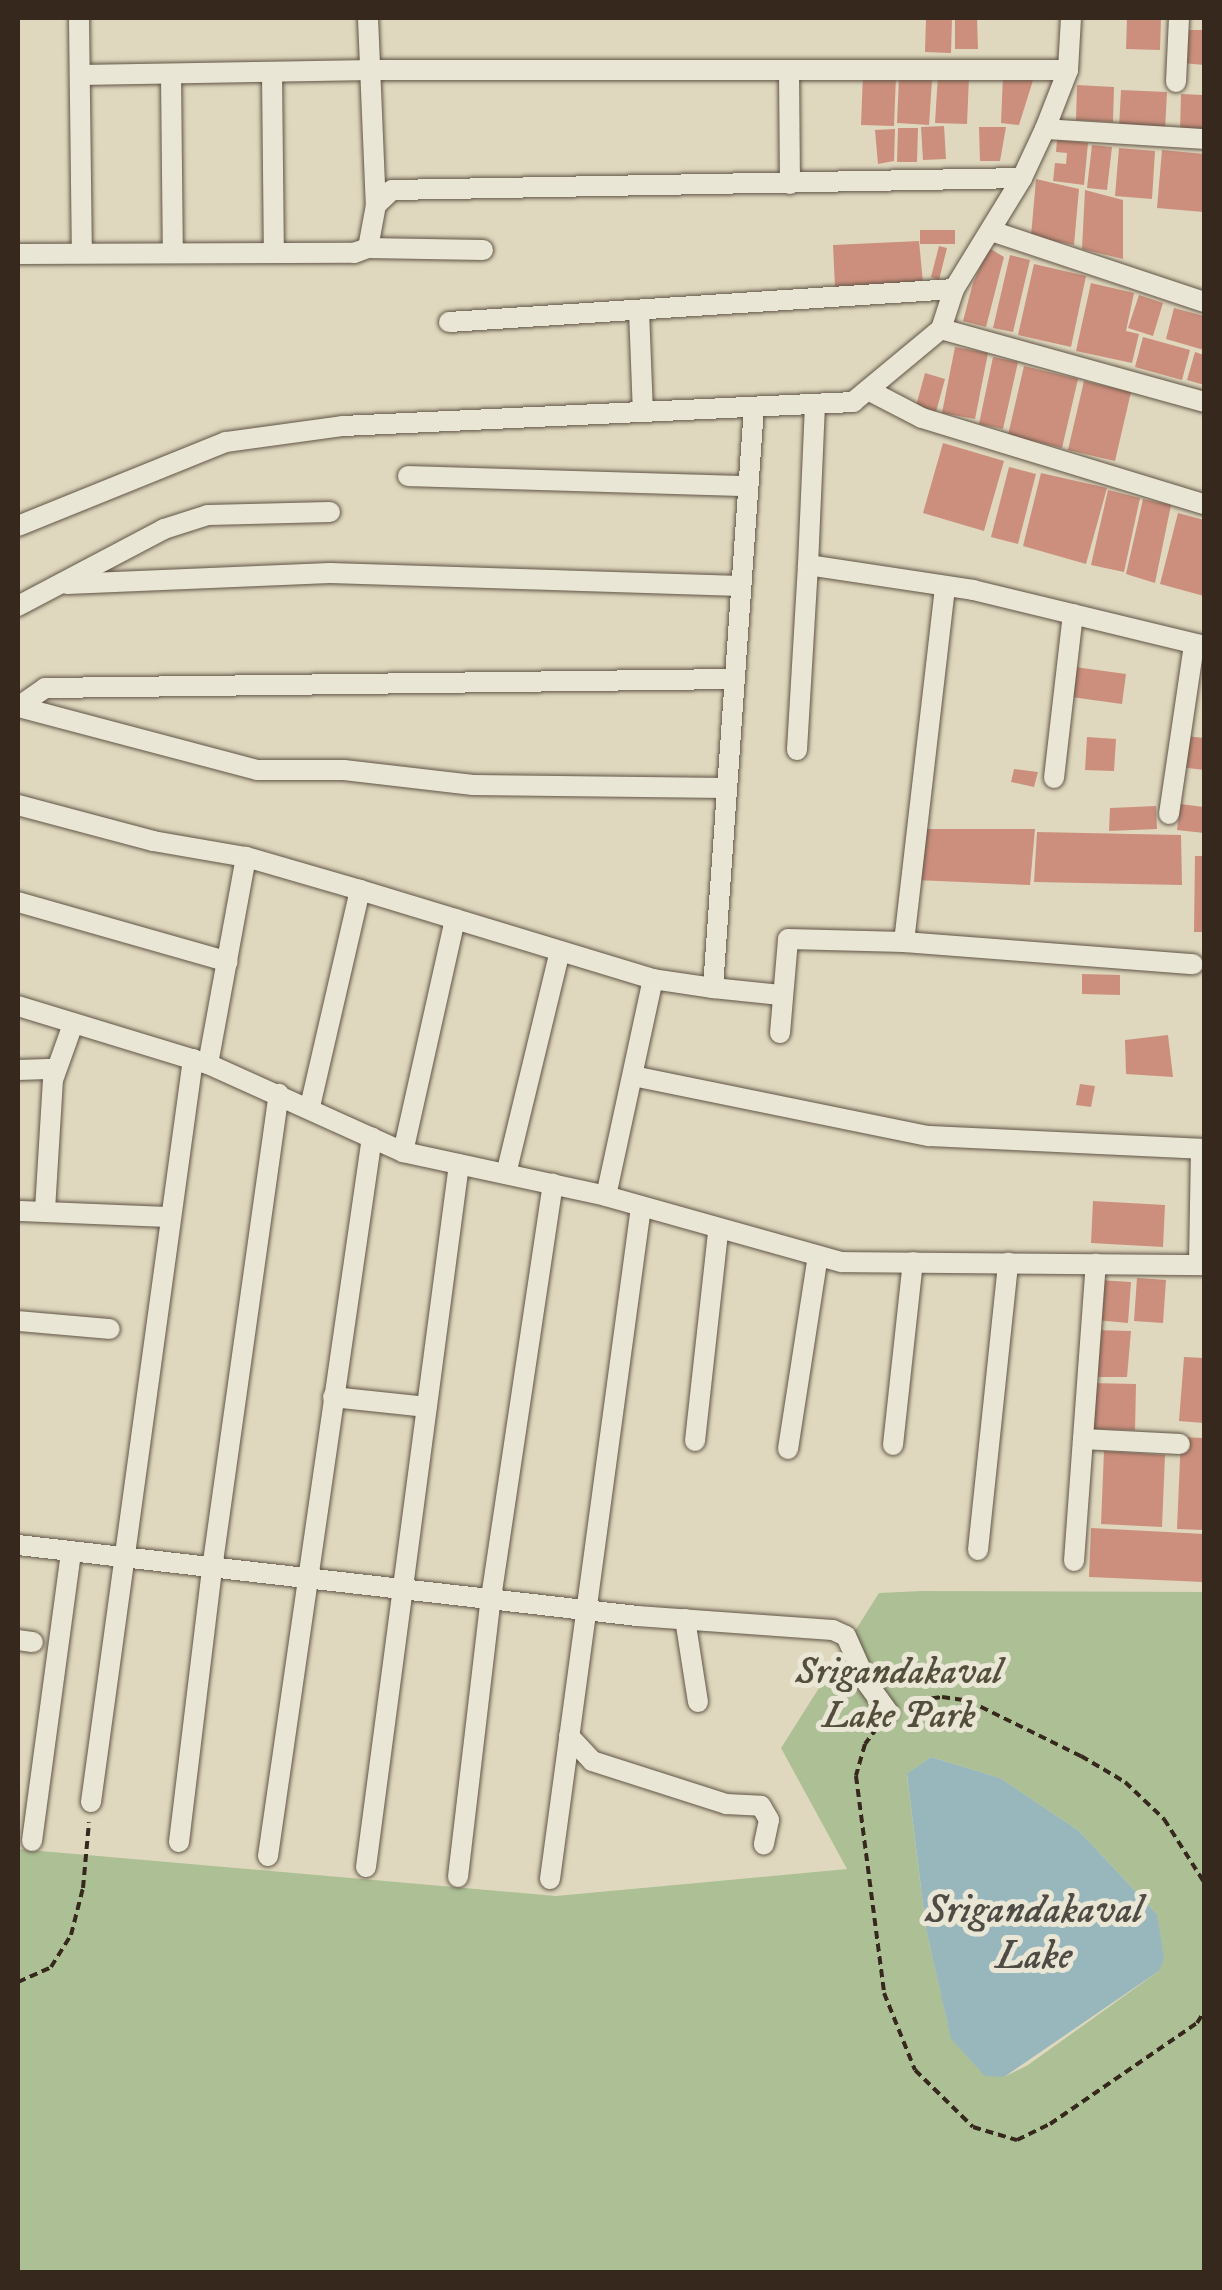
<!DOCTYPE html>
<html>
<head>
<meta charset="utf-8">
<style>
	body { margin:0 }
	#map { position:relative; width:1222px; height:2290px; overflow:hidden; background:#dfd8be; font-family:"IM FELL DW Pica",serif }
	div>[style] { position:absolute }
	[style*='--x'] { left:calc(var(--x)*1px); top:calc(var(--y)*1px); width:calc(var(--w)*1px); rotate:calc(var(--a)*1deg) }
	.green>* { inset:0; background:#adc095 }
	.water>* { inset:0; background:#98b7bc }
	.building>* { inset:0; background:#cc8f7d }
	.path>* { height:4px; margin-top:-2px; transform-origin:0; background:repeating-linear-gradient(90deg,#37281e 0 8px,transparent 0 13px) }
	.roads { filter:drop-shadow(0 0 2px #615446) drop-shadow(0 0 2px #615446) }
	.minor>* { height:20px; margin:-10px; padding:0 10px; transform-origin:10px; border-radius:10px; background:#eae6d5 }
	span { translate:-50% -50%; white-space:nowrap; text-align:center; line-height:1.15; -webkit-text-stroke:10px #eae6d5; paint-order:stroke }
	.park-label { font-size:38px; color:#544e3c; font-style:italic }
	.water-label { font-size:40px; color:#4f4c46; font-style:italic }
	.frame { position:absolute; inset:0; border:20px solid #37281e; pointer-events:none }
</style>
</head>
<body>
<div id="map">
	<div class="green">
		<i style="clip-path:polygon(evenodd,922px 1591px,1204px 1592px,1204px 2272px,18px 2272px,18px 1849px,556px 1896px,847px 1869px,781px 1748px,879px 1593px,922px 1591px,931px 1757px,1000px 1778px,1079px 1831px,1157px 1914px,1159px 1971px,1028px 2065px,1004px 2077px,951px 2038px,926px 1929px,907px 1775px,931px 1757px)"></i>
	</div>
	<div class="water">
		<i style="clip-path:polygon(931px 1757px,1000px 1778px,1079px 1831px,1157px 1914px,1164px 1959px,1159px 1971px,1004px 2077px,985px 2076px,951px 2039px,926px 1929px,907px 1774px)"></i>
	</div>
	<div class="building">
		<i style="clip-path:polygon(926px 18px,952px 18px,951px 53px,925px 52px)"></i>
		<i style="clip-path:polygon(955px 18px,977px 18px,978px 49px,955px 49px)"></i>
		<i style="clip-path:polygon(1127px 18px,1161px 18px,1160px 50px,1126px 49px)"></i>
		<i style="clip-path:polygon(1184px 30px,1204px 30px,1204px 65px,1183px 63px)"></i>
		<i style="clip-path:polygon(863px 75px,896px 76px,894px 126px,861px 125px)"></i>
		<i style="clip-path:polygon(938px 75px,969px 77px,967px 124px,935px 123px)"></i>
		<i style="clip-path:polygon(1003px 76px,1034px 77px,1019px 125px,1001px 123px)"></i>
		<i style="clip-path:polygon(899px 78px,932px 80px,929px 125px,897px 123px)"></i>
		<i style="clip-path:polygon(1077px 85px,1114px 87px,1113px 122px,1076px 120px)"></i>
		<i style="clip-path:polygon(1121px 90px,1167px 92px,1165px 130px,1119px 128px)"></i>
		<i style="clip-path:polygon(1181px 94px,1204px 95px,1204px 133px,1180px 132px)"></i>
		<i style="clip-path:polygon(944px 126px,946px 159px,923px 160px,921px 127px)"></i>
		<i style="clip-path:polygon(979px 127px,1006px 127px,1000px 161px,980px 161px)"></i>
		<i style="clip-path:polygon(898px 128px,918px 128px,917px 162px,897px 162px)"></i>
		<i style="clip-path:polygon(895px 129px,894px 161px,878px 164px,875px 130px)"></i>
		<i style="clip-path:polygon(1057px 140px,1088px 143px,1084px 185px,1053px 181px,1055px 163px,1066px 164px,1067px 153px,1056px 152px)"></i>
		<i style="clip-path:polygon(1092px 145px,1112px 147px,1107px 190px,1087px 188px)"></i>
		<i style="clip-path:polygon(1119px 148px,1155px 151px,1152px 199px,1115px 196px)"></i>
		<i style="clip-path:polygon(1162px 150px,1204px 154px,1204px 212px,1157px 208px)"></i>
		<i style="clip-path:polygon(1036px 179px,1079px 189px,1074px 245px,1031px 236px)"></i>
		<i style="clip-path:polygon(1085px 190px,1123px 200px,1123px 259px,1082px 249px)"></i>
		<i style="clip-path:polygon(920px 230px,955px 230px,955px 244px,920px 244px)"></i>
		<i style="clip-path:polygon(919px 241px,923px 283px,835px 287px,833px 245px)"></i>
		<i style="clip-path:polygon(939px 246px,947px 248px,939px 280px,931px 277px)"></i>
		<i style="clip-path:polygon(989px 248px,1004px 257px,986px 327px,963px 321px,973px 283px)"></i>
		<i style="clip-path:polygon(1010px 255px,1030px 260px,1013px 332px,993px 328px)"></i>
		<i style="clip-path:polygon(1034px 264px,1086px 276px,1071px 347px,1018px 335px)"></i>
		<i style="clip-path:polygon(1091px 283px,1134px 293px,1126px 331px,1139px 334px,1132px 363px,1076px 351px)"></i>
		<i style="clip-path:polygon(1139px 295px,1163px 303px,1153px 336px,1128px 328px)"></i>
		<i style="clip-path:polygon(1174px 308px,1204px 316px,1204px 350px,1166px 339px)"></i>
		<i style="clip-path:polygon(1143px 337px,1190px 350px,1182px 380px,1135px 367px)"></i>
		<i style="clip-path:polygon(955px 347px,988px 353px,975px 419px,942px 413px)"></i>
		<i style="clip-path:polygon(1195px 352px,1204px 355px,1204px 385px,1187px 380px)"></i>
		<i style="clip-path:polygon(993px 357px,1018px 362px,1003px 429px,979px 424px)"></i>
		<i style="clip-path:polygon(1024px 366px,1078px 379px,1062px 448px,1008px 435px)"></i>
		<i style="clip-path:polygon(925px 373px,945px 379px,936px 412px,916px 406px)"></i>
		<i style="clip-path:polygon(1084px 381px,1131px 392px,1115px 461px,1068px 450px)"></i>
		<i style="clip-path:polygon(943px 443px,1004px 461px,984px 531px,923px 513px)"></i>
		<i style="clip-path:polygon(1009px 467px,1036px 474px,1018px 544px,991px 537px)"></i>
		<i style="clip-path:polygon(1041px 473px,1107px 488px,1086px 564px,1023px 546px)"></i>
		<i style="clip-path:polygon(1108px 490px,1140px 498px,1124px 572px,1091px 565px)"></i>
		<i style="clip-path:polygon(1143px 499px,1171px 505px,1155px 583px,1126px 574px)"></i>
		<i style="clip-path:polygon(1178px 513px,1204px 520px,1204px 596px,1160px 584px)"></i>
		<i style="clip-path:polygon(1075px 667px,1126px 674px,1122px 704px,1071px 697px)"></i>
		<i style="clip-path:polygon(1186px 736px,1204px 738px,1204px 770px,1180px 767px)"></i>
		<i style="clip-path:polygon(1087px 737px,1116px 739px,1114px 771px,1085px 770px)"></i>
		<i style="clip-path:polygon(1014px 769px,1038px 772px,1034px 787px,1011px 782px)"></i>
		<i style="clip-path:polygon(1180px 804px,1204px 807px,1204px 833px,1177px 830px)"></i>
		<i style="clip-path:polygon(1156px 806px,1157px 829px,1109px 831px,1110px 808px)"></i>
		<i style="clip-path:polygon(921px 829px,1035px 829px,1030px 885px,916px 880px)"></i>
		<i style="clip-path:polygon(1037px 832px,1181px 835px,1182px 885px,1034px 882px)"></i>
		<i style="clip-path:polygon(1195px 856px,1204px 856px,1204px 932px,1194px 932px)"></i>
		<i style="clip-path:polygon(1082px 974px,1120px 975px,1120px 995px,1082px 994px)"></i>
		<i style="clip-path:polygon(1168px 1035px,1173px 1077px,1126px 1074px,1125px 1040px)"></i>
		<i style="clip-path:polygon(1080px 1084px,1095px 1086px,1091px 1107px,1076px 1105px)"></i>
		<i style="clip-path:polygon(1093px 1201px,1165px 1205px,1163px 1247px,1091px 1243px)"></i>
		<i style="clip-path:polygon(1137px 1278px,1166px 1280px,1163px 1323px,1134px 1321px)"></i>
		<i style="clip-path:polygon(1099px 1280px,1131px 1282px,1128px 1323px,1096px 1320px)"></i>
		<i style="clip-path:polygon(1094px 1330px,1131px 1331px,1127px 1377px,1094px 1377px)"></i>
		<i style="clip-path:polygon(1184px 1357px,1204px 1358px,1204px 1423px,1179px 1421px)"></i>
		<i style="clip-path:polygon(1090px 1383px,1136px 1384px,1135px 1430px,1089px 1429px)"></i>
		<i style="clip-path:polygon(1181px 1437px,1204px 1438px,1204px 1530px,1177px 1529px)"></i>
		<i style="clip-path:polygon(1104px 1451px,1165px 1455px,1162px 1527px,1101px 1524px)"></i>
		<i style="clip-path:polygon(1091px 1528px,1204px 1534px,1204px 1582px,1089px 1577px)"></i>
	</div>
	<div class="path">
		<i style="--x:906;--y:1702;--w:36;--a:-8"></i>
		<i style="--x:942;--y:1697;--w:27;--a:8"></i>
		<i style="--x:969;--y:1701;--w:125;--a:26.2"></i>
		<i style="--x:1081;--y:1756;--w:51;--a:30.6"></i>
		<i style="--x:1125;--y:1782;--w:54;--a:43.5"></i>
		<i style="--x:1164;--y:1819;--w:75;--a:57.6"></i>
		<i style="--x:877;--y:1728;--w:20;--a:127"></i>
		<i style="--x:865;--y:1744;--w:33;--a:106"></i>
		<i style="--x:856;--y:1776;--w:219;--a:82.6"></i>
		<i style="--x:884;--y:1993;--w:83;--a:68.1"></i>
		<i style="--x:915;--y:2070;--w:81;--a:44.5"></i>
		<i style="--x:973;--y:2127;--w:46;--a:16.5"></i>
		<i style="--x:1017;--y:2140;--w:37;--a:-26"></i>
		<i style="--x:1050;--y:2124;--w:178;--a:-34.5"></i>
		<i style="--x:1197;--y:2023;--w:13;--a:-58"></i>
		<i style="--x:18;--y:1982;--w:36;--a:-24"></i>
		<i style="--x:51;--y:1967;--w:38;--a:-58"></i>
		<i style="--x:71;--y:1935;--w:49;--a:-75.7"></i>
		<i style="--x:83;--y:1888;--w:66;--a:-84.8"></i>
	</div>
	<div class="roads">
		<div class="minor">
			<i style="--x:79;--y:18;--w:235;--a:89.3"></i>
			<i style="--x:368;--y:18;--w:187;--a:87.6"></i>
			<i style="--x:789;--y:70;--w:114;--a:89.5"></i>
			<i style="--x:272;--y:73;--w:180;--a:89.4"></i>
			<i style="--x:80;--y:75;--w:292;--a:-1"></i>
			<i style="--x:372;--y:70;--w:696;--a:0"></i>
			<i style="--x:171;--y:75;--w:178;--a:89.4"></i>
			<i style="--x:1176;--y:82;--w:64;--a:-87.3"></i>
			<i style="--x:1045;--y:129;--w:159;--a:3.6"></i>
			<i style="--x:991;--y:231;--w:225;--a:18.4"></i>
			<i style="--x:368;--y:248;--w:115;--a:1"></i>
			<i style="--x:18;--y:254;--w:336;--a:-0.2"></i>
			<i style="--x:354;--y:253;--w:15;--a:-20"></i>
			<i style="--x:368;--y:248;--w:44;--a:-79.5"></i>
			<i style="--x:376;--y:205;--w:22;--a:-43"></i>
			<i style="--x:392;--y:190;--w:630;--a:-1.09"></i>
			<i style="--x:639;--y:310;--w:102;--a:87.8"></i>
			<i style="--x:449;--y:322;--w:506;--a:-3.74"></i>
			<i style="--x:941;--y:329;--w:273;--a:15.5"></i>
			<i style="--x:868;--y:390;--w:61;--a:27.4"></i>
			<i style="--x:922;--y:418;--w:295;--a:17"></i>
			<i style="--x:408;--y:476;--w:340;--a:1.7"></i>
			<i style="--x:18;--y:526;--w:224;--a:-22"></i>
			<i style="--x:226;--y:442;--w:118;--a:-7.8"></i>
			<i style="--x:343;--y:426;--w:511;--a:-2.69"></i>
			<i style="--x:853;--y:402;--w:114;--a:-39.7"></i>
			<i style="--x:941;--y:329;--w:42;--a:-72"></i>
			<i style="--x:954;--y:289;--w:130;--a:-58.5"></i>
			<i style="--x:1022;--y:178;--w:54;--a:-64.9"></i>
			<i style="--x:1045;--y:129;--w:63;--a:-68.7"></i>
			<i style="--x:1068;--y:70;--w:52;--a:-86.7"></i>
			<i style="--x:808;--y:565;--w:161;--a:-87.5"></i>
			<i style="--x:67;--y:584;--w:263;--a:-2.4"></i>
			<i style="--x:330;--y:573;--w:411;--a:1.8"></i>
			<i style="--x:18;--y:606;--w:165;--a:-27.8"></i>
			<i style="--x:164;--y:529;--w:46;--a:-17.7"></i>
			<i style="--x:208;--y:515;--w:122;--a:-1.4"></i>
			<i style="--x:18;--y:707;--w:33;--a:-35"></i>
			<i style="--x:45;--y:688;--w:689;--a:-0.75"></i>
			<i style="--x:19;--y:707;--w:246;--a:14.8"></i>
			<i style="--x:257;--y:770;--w:87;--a:0"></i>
			<i style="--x:344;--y:770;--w:130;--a:6.6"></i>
			<i style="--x:473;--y:785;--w:253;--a:0.7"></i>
			<i style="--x:797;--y:750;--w:185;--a:-86.6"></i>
			<i style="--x:808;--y:565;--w:167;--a:8.6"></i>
			<i style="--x:973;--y:590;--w:238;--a:13.6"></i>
			<i style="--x:1054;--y:778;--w:165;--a:-83.4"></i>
			<i style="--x:18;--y:805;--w:140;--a:14.9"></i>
			<i style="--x:153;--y:841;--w:94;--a:9.8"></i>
			<i style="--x:246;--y:857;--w:210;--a:100.4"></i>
			<i style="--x:1169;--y:814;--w:172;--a:-81.6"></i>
			<i style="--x:246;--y:857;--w:119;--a:16.1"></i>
			<i style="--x:360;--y:890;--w:223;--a:103"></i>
			<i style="--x:360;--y:890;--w:306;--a:16.9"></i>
			<i style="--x:18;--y:902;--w:218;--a:15.9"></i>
			<i style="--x:904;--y:942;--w:290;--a:4.4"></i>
			<i style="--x:713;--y:988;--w:68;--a:5.9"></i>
			<i style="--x:18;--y:1006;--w:199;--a:17"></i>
			<i style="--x:208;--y:1064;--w:214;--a:24.3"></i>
			<i style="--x:403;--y:1152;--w:208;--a:12.2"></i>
			<i style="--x:606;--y:1196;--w:244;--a:15.7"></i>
			<i style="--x:841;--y:1262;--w:363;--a:0.5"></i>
			<i style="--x:780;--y:1033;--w:94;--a:-85.1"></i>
			<i style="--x:788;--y:939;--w:116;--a:1.5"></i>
			<i style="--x:904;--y:942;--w:358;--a:-83.4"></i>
			<i style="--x:18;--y:1070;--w:37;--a:-2"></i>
			<i style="--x:633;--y:1076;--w:302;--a:11.5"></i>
			<i style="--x:929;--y:1136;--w:272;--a:2.7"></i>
			<i style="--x:1201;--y:1149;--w:116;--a:91"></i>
			<i style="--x:403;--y:1152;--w:239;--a:-77.4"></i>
			<i style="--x:506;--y:1174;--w:229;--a:-76.4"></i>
			<i style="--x:606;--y:1196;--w:222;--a:-77.8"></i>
			<i style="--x:653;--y:979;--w:61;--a:8.5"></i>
			<i style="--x:713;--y:988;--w:582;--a:-85.96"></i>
			<i style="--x:45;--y:1210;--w:130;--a:-86.5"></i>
			<i style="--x:53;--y:1080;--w:59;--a:-70.3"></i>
			<i style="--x:18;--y:1211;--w:152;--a:2.3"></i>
			<i style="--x:18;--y:1321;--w:92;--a:5"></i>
			<i style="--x:333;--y:1397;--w:94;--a:6.1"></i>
			<i style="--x:1083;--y:1439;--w:97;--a:3"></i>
			<i style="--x:695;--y:1441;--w:211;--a:-83.7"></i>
			<i style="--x:893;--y:1445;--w:184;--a:-83.8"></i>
			<i style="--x:788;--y:1449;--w:195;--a:-81.2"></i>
			<i style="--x:18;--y:1545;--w:623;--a:6.54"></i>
			<i style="--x:637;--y:1616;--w:196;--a:4.1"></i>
			<i style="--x:833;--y:1630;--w:14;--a:25"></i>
			<i style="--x:846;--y:1636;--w:51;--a:65.9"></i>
			<i style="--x:867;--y:1683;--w:36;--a:54"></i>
			<i style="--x:978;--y:1550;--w:289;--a:-84"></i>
			<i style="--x:1074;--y:1561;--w:298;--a:-85.8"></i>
			<i style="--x:685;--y:1619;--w:84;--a:81.1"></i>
			<i style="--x:18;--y:1640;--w:15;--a:8"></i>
			<i style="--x:569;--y:1736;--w:34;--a:47"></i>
			<i style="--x:592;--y:1761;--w:141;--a:17.8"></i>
			<i style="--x:726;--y:1804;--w:35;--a:3"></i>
			<i style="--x:761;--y:1806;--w:16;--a:60"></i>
			<i style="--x:769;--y:1820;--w:25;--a:102"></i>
			<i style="--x:91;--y:1802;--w:750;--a:-82.18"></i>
			<i style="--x:32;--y:1841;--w:292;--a:-82.3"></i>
			<i style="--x:179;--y:1842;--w:275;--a:-83.1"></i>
			<i style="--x:212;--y:1569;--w:480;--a:-82"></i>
			<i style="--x:268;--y:1856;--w:726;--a:-81.77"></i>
			<i style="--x:366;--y:1867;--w:709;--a:-82.46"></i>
			<i style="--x:458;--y:1877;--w:281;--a:-83.3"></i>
			<i style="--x:491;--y:1598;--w:419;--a:-81.5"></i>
			<i style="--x:550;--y:1879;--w:678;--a:-82.29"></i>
		</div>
	</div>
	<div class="park-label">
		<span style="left:899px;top:1695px">Srigandakaval<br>Lake Park</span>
	</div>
	<div class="water-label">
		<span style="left:1034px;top:1934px">Srigandakaval<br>Lake</span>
	</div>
	<div class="frame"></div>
</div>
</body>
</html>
